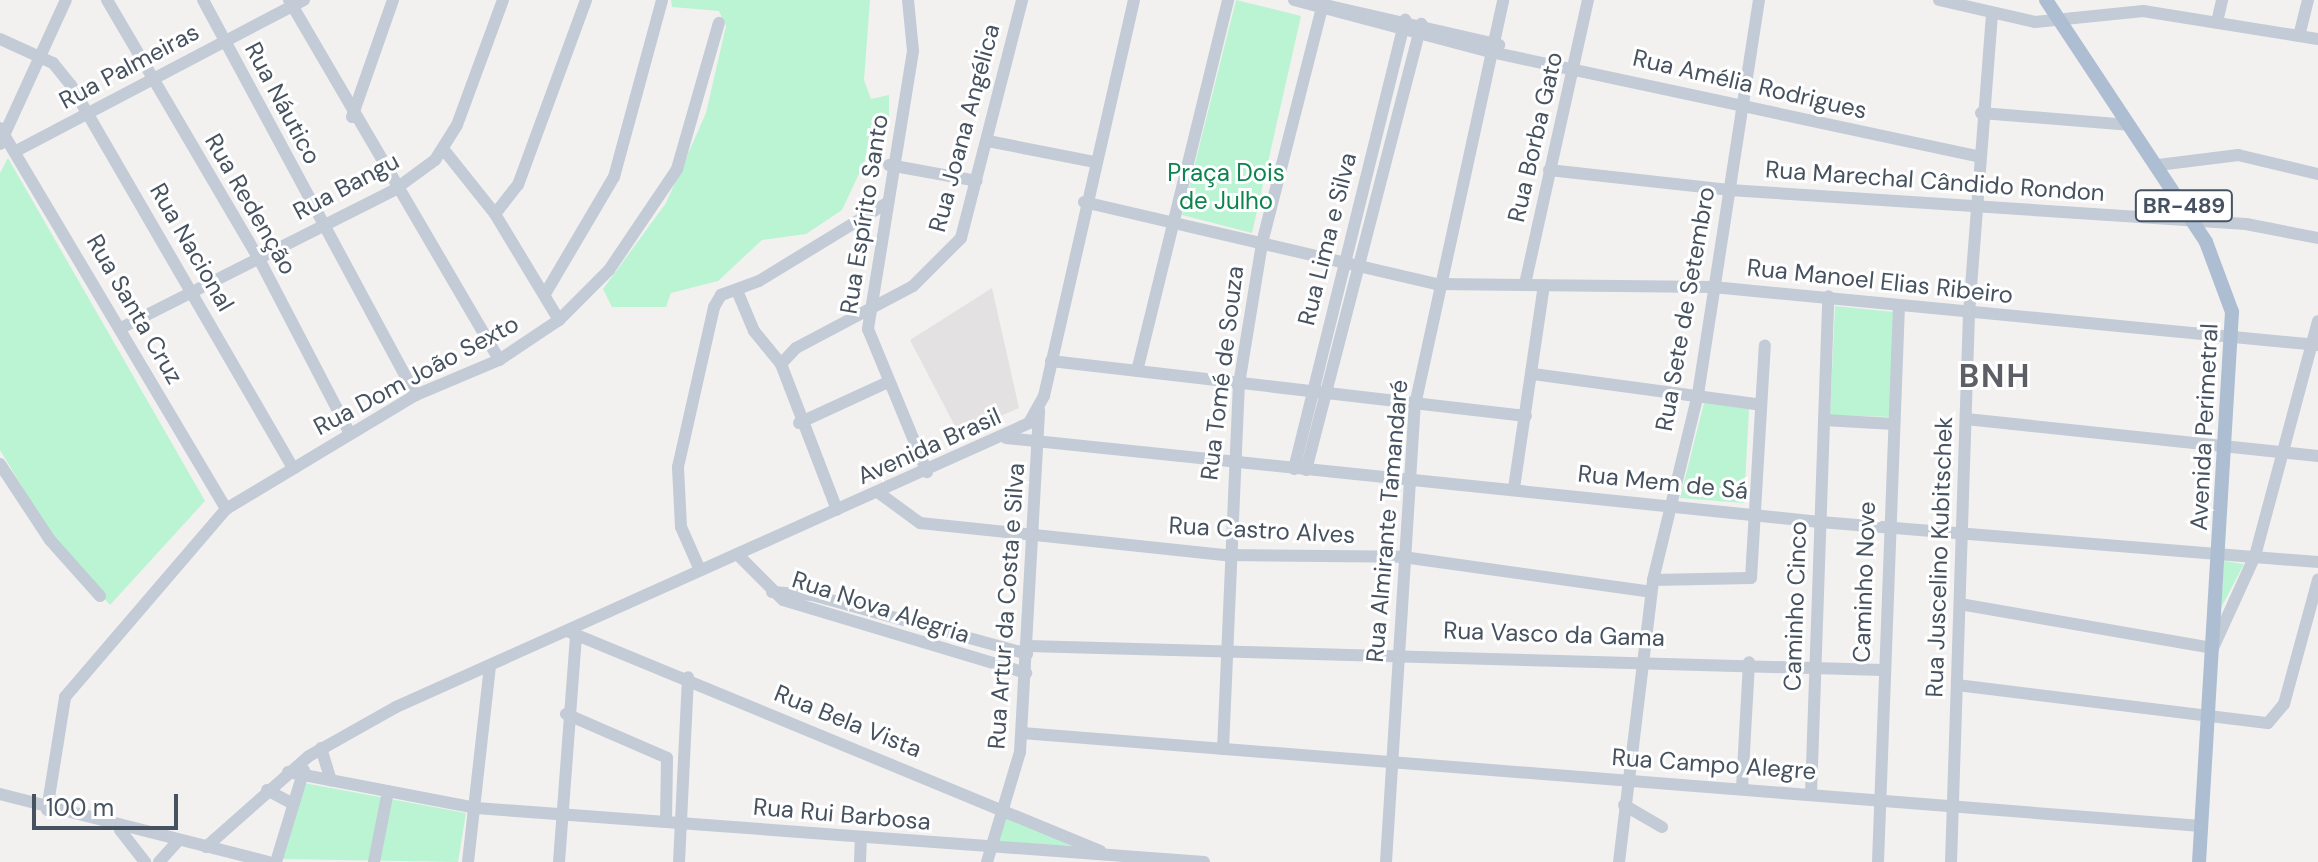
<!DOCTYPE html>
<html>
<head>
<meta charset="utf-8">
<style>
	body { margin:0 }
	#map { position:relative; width:2318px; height:862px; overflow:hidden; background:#f3f0f0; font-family:"DM Sans",sans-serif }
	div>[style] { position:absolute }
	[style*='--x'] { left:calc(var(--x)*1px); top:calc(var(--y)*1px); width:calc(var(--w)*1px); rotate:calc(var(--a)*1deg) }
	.education>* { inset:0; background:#e4e1e2 }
	.green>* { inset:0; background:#baf4d3 }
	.minor>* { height:12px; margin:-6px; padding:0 6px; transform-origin:6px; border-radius:6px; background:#c2cbd6 }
	.major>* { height:14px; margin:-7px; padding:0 7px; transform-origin:7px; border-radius:7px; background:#adbed2 }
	span { translate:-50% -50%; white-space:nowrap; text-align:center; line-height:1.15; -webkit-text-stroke:6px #fff; paint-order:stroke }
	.shield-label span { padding:2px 6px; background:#fff; border:2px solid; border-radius:6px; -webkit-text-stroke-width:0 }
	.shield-label { font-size:22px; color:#465260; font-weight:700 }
	.street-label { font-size:24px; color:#465260 }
	.park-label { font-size:24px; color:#0d844f }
	.district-label { font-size:32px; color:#5c6066; font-weight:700; letter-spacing:2px }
	.scale { position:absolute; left:32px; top:794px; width:146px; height:36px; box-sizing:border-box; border:4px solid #465260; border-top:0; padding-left:10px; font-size:24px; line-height:28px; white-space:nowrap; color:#465260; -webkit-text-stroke:6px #fff; paint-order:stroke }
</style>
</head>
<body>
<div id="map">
	<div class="education">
		<i style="clip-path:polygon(992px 288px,1019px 408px,959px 434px,910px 340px)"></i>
	</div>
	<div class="green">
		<i style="clip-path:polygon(671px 0,870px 0,864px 80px,871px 99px,889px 95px,889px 117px,870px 129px,865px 161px,842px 210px,806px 234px,762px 240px,718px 281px,671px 293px,666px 307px,612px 307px,603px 289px,666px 203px,706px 113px,726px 26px,719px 11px,672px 7px)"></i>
		<i style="clip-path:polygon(1236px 0,1301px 16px,1252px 233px,1182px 215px)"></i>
		<i style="clip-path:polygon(8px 158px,205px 501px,110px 605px,51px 535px,0 450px,0 173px)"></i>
		<i style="clip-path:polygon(1835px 306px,1894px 312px,1892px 417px,1830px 415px)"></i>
		<i style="clip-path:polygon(1704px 403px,1749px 409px,1744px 503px,1680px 498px)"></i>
		<i style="clip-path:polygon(2224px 561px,2244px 564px,2221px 608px)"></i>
		<i style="clip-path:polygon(304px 783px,466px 813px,458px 862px,282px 859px)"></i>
		<i style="clip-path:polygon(1007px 816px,1078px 849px,998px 841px)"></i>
	</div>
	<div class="minor">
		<i style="--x:107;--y:0;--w:298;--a:59.6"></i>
		<i style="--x:258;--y:257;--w:199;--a:62.5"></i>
		<i style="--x:203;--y:0;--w:449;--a:61.7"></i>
		<i style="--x:289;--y:0;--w:417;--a:59.7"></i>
		<i style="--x:908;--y:0;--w:51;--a:84.4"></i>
		<i style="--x:913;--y:51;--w:282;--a:99.2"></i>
		<i style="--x:868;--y:329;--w:155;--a:67.6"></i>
		<i style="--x:1294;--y:0;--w:204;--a:14.8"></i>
		<i style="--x:1491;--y:52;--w:497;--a:12.1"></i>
		<i style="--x:1939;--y:0;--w:98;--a:12.9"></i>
		<i style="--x:2035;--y:22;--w:109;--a:-5.8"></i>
		<i style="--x:2143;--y:11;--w:177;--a:9.1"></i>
		<i style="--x:1316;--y:3;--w:188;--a:12.9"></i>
		<i style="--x:2217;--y:22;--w:23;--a:-77"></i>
		<i style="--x:2299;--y:36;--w:37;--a:-76"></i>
		<i style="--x:0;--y:39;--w:58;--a:24.4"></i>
		<i style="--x:53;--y:63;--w:28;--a:51"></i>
		<i style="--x:71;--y:85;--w:443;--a:59.9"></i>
		<i style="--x:1981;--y:113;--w:148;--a:4.6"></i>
		<i style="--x:352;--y:117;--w:124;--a:-70.7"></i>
		<i style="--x:0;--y:128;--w:443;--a:59.3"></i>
		<i style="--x:988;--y:141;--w:108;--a:11.2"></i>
		<i style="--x:0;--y:144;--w:158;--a:-65.4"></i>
		<i style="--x:18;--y:150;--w:323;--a:-27.7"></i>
		<i style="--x:444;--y:150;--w:82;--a:51.4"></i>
		<i style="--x:495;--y:214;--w:124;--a:58.9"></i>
		<i style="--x:889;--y:165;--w:89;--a:10.3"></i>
		<i style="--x:2158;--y:165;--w:81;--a:-7.1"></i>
		<i style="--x:2238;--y:155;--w:82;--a:13.4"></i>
		<i style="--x:1549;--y:170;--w:181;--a:6.3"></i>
		<i style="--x:1729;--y:190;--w:518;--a:3.76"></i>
		<i style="--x:2246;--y:224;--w:73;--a:11"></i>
		<i style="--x:1084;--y:202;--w:361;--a:13.1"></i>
		<i style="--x:1436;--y:284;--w:277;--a:0.6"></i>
		<i style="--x:1713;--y:287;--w:608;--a:5.48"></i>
		<i style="--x:495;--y:214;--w:37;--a:-52"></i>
		<i style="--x:518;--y:185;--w:197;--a:-69.8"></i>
		<i style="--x:1525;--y:284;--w:291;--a:-77.5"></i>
		<i style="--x:738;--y:293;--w:41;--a:67.2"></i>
		<i style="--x:754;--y:331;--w:43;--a:50.7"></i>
		<i style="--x:781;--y:364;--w:156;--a:69"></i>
		<i style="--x:545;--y:294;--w:136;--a:-59.5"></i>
		<i style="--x:614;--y:177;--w:183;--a:-74.8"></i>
		<i style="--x:121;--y:328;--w:306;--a:-26.8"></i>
		<i style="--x:394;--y:190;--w:51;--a:-36.2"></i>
		<i style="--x:435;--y:160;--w:41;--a:-57.8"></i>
		<i style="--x:457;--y:125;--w:133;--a:-69.8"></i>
		<i style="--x:1051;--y:361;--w:478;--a:6.6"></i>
		<i style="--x:781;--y:364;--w:22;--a:-47"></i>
		<i style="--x:796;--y:348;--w:132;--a:-27.9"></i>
		<i style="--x:913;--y:286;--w:68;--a:-45"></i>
		<i style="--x:961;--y:238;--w:246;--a:-75.6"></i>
		<i style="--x:1137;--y:371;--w:382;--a:-76.2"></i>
		<i style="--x:1533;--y:374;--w:230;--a:7.7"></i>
		<i style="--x:1966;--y:419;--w:354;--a:6"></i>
		<i style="--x:1824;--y:420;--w:70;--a:3.3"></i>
		<i style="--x:799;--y:423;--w:96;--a:-24.7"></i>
		<i style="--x:1006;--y:438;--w:818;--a:5.89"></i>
		<i style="--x:1820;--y:522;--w:500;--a:4.6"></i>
		<i style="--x:0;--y:464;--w:91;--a:56.7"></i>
		<i style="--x:50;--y:540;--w:75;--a:48.2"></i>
		<i style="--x:1294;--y:469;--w:463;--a:-76.1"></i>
		<i style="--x:1306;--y:470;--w:461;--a:-75.5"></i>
		<i style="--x:1514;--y:488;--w:205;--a:-81.6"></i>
		<i style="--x:879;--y:493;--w:51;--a:36.2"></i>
		<i style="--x:920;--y:523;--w:308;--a:6"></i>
		<i style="--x:1226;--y:555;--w:177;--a:0.6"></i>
		<i style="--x:1403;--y:557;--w:250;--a:8"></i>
		<i style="--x:737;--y:554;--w:65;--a:45"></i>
		<i style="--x:783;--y:600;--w:254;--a:16.7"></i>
		<i style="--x:700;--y:570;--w:47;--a:-113.8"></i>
		<i style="--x:681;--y:527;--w:60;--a:-92.9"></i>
		<i style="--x:678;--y:467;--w:164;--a:-77.3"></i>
		<i style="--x:714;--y:307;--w:14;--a:-60"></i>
		<i style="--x:721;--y:295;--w:40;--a:-20.2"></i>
		<i style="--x:759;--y:281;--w:150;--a:-31.4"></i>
		<i style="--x:1653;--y:580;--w:98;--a:-1.2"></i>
		<i style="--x:1751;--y:578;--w:233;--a:-86.6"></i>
		<i style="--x:772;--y:592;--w:40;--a:4.3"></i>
		<i style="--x:812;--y:595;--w:223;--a:15.3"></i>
		<i style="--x:1960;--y:604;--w:257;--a:9.9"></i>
		<i style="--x:2213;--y:648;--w:101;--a:-65.5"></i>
		<i style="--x:2255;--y:556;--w:243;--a:-75"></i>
		<i style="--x:567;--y:631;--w:577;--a:22.43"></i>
		<i style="--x:1028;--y:646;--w:855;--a:1.61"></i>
		<i style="--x:1957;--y:685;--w:313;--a:7"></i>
		<i style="--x:2268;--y:723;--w:25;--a:-50"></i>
		<i style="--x:2284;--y:704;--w:129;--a:-74.7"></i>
		<i style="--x:566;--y:714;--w:110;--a:23.5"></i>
		<i style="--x:667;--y:758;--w:63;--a:90.9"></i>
		<i style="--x:1022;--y:733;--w:1183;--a:4.51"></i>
		<i style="--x:321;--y:748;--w:34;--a:73"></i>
		<i style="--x:1223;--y:749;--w:365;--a:-87.5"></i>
		<i style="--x:1239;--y:384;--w:143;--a:-80.7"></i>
		<i style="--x:1262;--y:243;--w:251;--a:-75.7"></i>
		<i style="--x:288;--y:772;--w:191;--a:10.8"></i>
		<i style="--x:476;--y:808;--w:730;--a:4.24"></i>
		<i style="--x:1742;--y:788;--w:126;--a:-86.8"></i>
		<i style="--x:267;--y:790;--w:30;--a:28"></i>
		<i style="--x:0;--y:794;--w:277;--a:14.2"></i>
		<i style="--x:1811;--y:794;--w:498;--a:-88"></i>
		<i style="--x:1624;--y:805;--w:44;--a:30.1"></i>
		<i style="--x:47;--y:810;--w:114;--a:-80.9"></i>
		<i style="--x:65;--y:697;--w:248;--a:-49.4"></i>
		<i style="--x:226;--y:509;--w:222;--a:-31"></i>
		<i style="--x:416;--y:395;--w:90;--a:-22.9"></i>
		<i style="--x:499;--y:360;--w:72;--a:-33.7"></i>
		<i style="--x:559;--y:320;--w:71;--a:-45"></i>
		<i style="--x:609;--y:270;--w:122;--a:-56"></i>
		<i style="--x:677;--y:169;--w:152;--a:-74"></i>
		<i style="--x:120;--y:830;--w:41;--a:52"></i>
		<i style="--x:206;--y:847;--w:137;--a:-41.5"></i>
		<i style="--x:309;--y:756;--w:100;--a:-29.4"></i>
		<i style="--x:396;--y:707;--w:694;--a:-24.16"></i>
		<i style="--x:1029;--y:423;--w:31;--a:-61"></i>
		<i style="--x:1044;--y:396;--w:406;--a:-77.2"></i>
		<i style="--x:159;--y:862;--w:27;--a:-48"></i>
		<i style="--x:276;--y:862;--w:96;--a:-73.1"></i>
		<i style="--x:374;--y:862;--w:72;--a:-78.8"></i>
		<i style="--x:468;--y:862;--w:197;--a:-83.6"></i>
		<i style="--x:559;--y:862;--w:228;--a:-85.7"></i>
		<i style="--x:679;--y:862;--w:185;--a:-87.2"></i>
		<i style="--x:860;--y:862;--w:25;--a:-88"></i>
		<i style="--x:987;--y:862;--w:115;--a:-73.3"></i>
		<i style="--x:1020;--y:752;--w:342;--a:-86.8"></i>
		<i style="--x:1386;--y:862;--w:458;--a:-86.4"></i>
		<i style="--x:1415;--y:405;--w:414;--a:-77.7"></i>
		<i style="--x:1619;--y:862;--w:284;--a:-83.1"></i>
		<i style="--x:1653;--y:580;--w:191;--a:-76.4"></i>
		<i style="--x:1698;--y:394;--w:399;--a:-81.2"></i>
		<i style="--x:1878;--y:862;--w:557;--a:-87.84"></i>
		<i style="--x:1951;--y:862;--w:549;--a:-88.12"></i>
		<i style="--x:1969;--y:313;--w:300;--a:-85.6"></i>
	</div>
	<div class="major">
		<i style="--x:2046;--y:0;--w:290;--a:56.5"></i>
		<i style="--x:2206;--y:242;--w:75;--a:69.6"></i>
		<i style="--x:2232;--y:312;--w:551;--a:93.43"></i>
	</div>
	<div class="shield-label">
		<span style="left:2184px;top:206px">BR-489</span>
	</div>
	<div class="street-label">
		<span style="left:129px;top:66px;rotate:-28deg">Rua Palmeiras</span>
		<span style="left:1750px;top:84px;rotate:13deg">Rua Amélia Rodrigues</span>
		<span style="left:283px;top:103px;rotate:62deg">Rua Náutico</span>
		<span style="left:964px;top:128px;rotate:-75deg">Rua Joana Angélica</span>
		<span style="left:1535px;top:137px;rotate:-77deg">Rua Borba Gato</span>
		<span style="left:1935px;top:181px;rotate:4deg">Rua Marechal Cândido Rondon</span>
		<span style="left:346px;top:186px;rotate:-28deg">Rua Bangu</span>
		<span style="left:251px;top:204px;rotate:60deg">Rua Redenção</span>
		<span style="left:864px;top:214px;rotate:-81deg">Rua Espírito Santo</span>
		<span style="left:1327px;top:239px;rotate:-76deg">Rua Lima e Silva</span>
		<span style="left:192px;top:247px;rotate:60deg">Rua Nacional</span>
		<span style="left:1880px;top:281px;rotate:6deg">Rua Manoel Elias Ribeiro</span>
		<span style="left:135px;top:309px;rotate:60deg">Rua Santa Cruz</span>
		<span style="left:1685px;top:309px;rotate:-80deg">Rua Sete de Setembro</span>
		<span style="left:1222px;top:373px;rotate:-83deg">Rua Tomé de Souza</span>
		<span style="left:416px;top:375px;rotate:-28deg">Rua Dom João Sexto</span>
		<span style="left:2204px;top:427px;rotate:-87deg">Avenida Perimetral</span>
		<span style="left:929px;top:446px;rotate:-24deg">Avenida Brasil</span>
		<span style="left:1663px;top:482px;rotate:6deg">Rua Mem de Sá</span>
		<span style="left:1387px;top:521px;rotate:-85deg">Rua Almirante Tamandaré</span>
		<span style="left:1262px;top:530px;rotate:3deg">Rua Castro Alves</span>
		<span style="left:1939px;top:557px;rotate:-88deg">Rua Juscelino Kubitschek</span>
		<span style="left:1864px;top:582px;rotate:-88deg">Caminho Nove</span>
		<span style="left:1006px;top:606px;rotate:-86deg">Rua Artur da Costa e Silva</span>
		<span style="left:1795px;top:606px;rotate:-88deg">Caminho Cinco</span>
		<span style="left:881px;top:607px;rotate:18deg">Rua Nova Alegria</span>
		<span style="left:1554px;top:634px;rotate:2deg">Rua Vasco da Gama</span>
		<span style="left:848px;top:721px;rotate:22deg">Rua Bela Vista</span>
		<span style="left:1714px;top:764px;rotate:4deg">Rua Campo Alegre</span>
		<span style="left:842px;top:814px;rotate:5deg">Rua Rui Barbosa</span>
	</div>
	<div class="park-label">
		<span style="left:1226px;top:187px">Praça Dois<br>de Julho</span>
	</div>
	<div class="district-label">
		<span style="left:1995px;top:376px">BNH</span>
	</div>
	<div class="scale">100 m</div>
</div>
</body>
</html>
